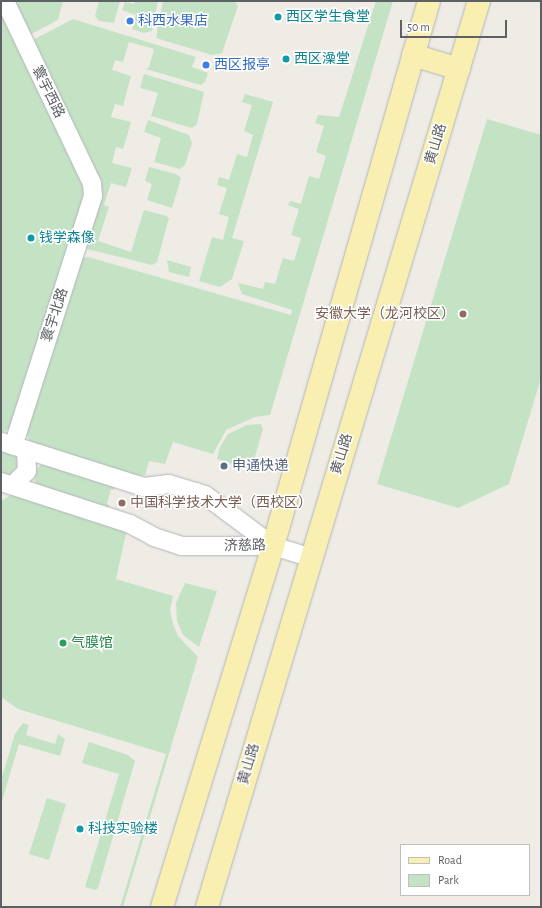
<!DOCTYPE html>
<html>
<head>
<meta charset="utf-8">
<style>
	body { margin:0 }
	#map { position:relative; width:542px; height:908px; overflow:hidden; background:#eeece5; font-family:"Alegreya Sans","Noto Sans SC",sans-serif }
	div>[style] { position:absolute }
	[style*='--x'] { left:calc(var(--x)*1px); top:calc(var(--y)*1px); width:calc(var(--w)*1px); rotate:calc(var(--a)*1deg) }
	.green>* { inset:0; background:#c4e3c5 }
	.roads { filter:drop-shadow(0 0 1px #b2b5b9) drop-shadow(0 0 1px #b2b5b9) }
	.minor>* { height:18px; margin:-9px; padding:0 9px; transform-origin:9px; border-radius:9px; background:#fff }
	.major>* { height:22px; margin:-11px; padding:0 11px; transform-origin:11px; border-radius:11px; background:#f8efb0 }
	.dots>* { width:11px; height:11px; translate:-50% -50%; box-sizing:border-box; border:2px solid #fff; border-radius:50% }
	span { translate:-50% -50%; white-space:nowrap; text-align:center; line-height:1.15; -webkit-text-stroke:3px #fff; paint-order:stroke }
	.culture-label { font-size:14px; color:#0d838f }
	.left { translate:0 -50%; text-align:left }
	.shop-label { font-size:14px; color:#366cbe }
	.street-label { font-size:14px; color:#5d6064 }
	.education-label { font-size:14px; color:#785e54 }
	.right { translate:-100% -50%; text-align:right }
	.service-label { font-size:14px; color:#4e5e75 }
	.leisure-label { font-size:14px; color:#27864d }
	.frame { position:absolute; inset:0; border:2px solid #5d6064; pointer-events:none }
	.legend { position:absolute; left:400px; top:844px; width:130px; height:52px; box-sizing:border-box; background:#fff; border:1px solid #bebfc1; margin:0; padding:5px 7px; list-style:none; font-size:12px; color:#5d6064 }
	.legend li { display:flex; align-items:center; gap:8px; height:20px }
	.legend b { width:20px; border:1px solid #bebfc1 }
	.scale { position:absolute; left:400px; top:20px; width:107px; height:18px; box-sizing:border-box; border:2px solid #5d6064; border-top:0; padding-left:5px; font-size:12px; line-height:14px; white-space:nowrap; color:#5d6064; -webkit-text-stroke:3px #fff; paint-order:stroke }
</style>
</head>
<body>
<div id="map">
	<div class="green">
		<i style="clip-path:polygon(12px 1px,63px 1px,58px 20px,31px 34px)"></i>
		<i style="clip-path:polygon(99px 1px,120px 1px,114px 23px,99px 21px,95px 16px)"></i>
		<i style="clip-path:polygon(135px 1px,158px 1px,152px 31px,144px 33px,132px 29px,136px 15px,122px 10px,125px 2px,134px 4px)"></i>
		<i style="clip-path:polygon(163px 1px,235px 1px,238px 6px,222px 53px,212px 55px,156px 38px)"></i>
		<i style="clip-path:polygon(376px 1px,393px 1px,270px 415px,255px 417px,226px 430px,213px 454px,173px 442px,165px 464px,149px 461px,145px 475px,133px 477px,30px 442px,24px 427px,80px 259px,88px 257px,291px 315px,292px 310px,242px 294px,238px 283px,263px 289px,265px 282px,275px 284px,283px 258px,294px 261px,301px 238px,291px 235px,299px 209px,288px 205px,290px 201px,301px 204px,309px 176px,319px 179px,326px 156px,316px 152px,324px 126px,315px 123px,318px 115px,339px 117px)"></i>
		<i style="clip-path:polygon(1px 8px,87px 189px,10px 428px,1px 433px)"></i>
		<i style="clip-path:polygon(73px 19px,196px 57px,192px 67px,208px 73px,205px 82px,201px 85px,146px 69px,149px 67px,154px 49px,129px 42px,123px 62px,115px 60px,112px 70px,131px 76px,123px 106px,115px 104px,111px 117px,131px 122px,123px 149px,116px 147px,112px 163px,132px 168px,126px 187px,111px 183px,104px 205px,109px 207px,98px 241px,131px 252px,144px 210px,166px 216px,169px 218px,157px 262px,152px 265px,87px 249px,84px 243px,99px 193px,29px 42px)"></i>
		<i style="clip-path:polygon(144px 74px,204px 92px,197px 124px,192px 128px,151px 116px,158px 93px,140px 88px)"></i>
		<i style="clip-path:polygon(245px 94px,273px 102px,232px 238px,244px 241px,232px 279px,220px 287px,199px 281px,212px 237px,223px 240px,229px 217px,219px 214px,227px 188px,217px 185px,219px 177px,229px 180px,237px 154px,247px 157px,253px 135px,244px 131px,252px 105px,242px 102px)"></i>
		<i style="clip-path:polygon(487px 119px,541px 135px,541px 378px,509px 484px,458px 508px,377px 484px)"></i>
		<i style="clip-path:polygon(148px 120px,189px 135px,192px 143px,185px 165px,180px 169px,154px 162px,161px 138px,144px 132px)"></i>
		<i style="clip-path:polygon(149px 167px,176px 174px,181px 178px,172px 208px,147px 200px,152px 184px,145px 181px)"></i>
		<i style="clip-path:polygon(167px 260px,191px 267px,189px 277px,169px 272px)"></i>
		<i style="clip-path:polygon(261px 424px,263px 429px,252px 467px,248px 469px,217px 459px,220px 447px,228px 434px,247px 425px)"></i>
		<i style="clip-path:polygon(1px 450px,12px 450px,18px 457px,18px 466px,10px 475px,1px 475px)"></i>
		<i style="clip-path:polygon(42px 464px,116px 484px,114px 490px,111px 489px,107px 504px,109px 505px,108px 510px,36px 484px,33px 472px)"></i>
		<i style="clip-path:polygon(11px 495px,21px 495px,127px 529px,116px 579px,173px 596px,170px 610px,173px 624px,178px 636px,198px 657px,123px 907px,120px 907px,166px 754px,18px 709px,1px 697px,1px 501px)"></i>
		<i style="clip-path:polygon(185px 583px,217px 591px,199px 647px,183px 635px,177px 621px,176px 603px)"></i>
		<i style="clip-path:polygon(23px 723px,29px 725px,26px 735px,55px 744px,58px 734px,65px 739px,60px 756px,19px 744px,1px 804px,1px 780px,15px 734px)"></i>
		<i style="clip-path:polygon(89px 742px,128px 755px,135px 761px,98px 888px,95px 890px,85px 887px,119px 774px,82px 763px)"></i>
		<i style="clip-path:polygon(47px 798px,66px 804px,49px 860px,29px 854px)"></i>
	</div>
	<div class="roads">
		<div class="minor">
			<i style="--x:5;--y:1;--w:202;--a:64.5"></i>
			<i style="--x:92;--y:183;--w:13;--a:86"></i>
			<i style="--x:93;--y:196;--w:262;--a:107.7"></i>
			<i style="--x:2;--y:442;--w:149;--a:17.6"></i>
			<i style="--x:144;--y:487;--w:25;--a:-7"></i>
			<i style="--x:169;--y:484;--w:28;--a:17"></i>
			<i style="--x:196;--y:492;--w:9;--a:18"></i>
			<i style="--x:205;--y:495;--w:85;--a:36.9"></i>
			<i style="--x:1;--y:482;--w:136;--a:18"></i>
			<i style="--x:130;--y:524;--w:27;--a:28"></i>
			<i style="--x:154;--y:537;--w:28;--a:18"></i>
			<i style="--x:181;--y:546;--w:92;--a:0"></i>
			<i style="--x:273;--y:546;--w:39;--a:17"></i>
			<i style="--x:13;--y:485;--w:20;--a:-45"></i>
			<i style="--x:27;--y:471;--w:21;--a:-93"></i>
		</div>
		<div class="major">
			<i style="--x:413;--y:55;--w:48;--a:16.9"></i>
			<i style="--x:162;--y:907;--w:378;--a:-72.9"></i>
			<i style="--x:273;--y:546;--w:567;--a:-74.03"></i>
			<i style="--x:207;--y:907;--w:946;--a:-73.29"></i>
		</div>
	</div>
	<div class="dots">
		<i style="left:278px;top:17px;background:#0f9aa8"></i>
		<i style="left:130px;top:21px;background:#3f7fe0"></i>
		<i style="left:286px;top:59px;background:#0f9aa8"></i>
		<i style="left:206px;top:65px;background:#3f7fe0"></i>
		<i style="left:31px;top:238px;background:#0f9aa8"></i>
		<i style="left:463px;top:314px;background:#8d6e63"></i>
		<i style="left:224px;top:466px;background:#5c6f8a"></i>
		<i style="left:122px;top:503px;background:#8d6e63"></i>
		<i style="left:63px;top:643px;background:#2e9e5b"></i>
		<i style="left:80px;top:829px;background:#0f9aa8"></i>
	</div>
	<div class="culture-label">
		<span class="left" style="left:286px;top:17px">西区学生食堂</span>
		<span class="left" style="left:294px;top:59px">西区澡堂</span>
		<span class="left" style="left:39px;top:238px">钱学森像</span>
		<span class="left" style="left:88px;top:829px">科技实验楼</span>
	</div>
	<div class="shop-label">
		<span class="left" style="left:138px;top:21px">科西水果店</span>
		<span class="left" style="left:214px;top:65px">西区报亭</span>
	</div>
	<div class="street-label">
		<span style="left:48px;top:92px;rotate:64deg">寰宇西路</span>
		<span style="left:436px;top:144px;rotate:-73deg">黄山路</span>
		<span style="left:55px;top:315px;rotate:-72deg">寰宇北路</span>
		<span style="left:342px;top:454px;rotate:-73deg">黄山路</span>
		<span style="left:245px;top:546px;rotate:-1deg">济慈路</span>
		<span style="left:249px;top:764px;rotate:-74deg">黄山路</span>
	</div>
	<div class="education-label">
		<span class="right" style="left:455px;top:314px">安徽大学（龙河校区）</span>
		<span class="left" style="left:130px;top:503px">中国科学技术大学（西校区）</span>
	</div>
	<div class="service-label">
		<span class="left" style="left:232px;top:466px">申通快递</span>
	</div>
	<div class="leisure-label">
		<span class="left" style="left:71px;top:643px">气膜馆</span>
	</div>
	<div class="frame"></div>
	<ul class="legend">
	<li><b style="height:5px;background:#f8efb0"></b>Road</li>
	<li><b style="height:11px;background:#c4e3c5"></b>Park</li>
	</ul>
	<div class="scale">50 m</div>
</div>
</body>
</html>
